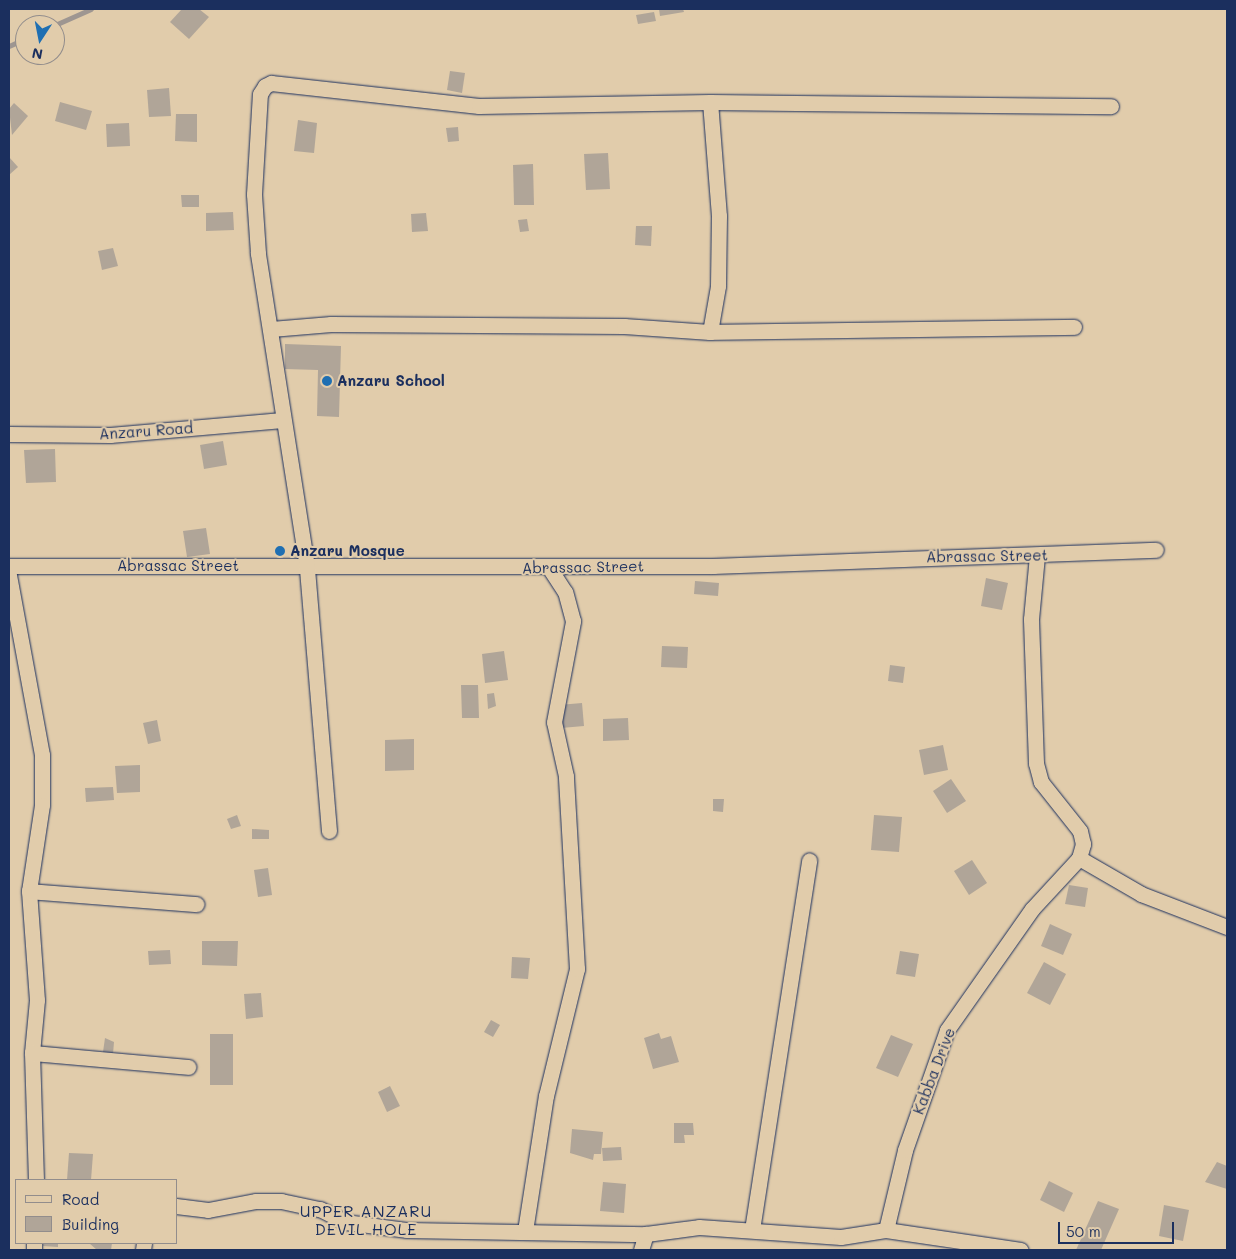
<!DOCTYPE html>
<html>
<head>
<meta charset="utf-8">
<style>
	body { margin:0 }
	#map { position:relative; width:1236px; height:1259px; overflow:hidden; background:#e1ccab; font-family:Mali,sans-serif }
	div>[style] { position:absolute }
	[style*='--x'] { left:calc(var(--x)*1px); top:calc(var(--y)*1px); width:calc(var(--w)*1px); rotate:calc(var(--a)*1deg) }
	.stream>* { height:4.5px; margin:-2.25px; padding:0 2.25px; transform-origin:2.25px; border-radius:2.25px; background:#9e9691 }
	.building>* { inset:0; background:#b0a598 }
	.roads { filter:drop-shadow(0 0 1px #1b2f5e) drop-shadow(0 0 1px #1b2f5e) }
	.street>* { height:15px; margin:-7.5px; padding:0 7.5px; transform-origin:7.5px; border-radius:7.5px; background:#e1ccab }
	.dots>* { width:14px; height:14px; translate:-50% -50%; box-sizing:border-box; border:2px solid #e1ccab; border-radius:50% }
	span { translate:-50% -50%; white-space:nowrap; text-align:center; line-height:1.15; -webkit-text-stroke:4px #e1ccab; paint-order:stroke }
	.poi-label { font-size:15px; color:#1b2f5e; font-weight:700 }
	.left { translate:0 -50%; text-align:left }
	.street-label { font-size:15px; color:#1b2f5e }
	.neighbourhood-label { font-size:16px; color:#1b2f5e; letter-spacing:1px }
	.frame { position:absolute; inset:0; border:10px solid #1b2f5e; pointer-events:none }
	.legend { position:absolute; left:15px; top:1179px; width:162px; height:65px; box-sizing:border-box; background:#e1ccab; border:1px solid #928d8c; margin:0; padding:6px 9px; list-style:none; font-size:15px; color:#1b2f5e }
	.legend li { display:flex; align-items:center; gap:10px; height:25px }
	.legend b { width:25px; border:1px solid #928d8c }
	.north { position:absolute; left:15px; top:15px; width:50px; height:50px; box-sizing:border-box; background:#e1ccab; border:1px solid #928d8c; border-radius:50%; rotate:191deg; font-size:14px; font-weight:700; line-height:20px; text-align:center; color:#1b2f5e }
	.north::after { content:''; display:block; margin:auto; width:18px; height:22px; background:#1f6fb2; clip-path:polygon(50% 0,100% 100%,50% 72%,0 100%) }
	.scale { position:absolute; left:1058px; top:1222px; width:116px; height:22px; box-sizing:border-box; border:2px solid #1b2f5e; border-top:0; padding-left:6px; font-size:15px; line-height:18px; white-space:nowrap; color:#1b2f5e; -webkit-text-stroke:4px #e1ccab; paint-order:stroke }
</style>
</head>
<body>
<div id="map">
	<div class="stream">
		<i style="--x:55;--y:25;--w:39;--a:-24"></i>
		<i style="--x:9;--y:46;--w:17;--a:-24"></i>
	</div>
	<div class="building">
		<i style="clip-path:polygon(182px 9px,199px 9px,209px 17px,189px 39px,170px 22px)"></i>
		<i style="clip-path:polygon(659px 9px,683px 9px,684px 12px,660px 16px)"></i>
		<i style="clip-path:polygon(654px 12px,656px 21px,638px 24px,636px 15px)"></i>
		<i style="clip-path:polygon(450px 71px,465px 73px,462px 93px,447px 90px)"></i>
		<i style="clip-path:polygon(169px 88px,171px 116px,149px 117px,147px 90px)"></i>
		<i style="clip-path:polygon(60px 102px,92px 111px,86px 130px,55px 121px)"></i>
		<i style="clip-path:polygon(14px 103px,28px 116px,12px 135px,9px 109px)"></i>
		<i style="clip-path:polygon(176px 114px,197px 114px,197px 142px,175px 141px)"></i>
		<i style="clip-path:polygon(298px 120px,317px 123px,314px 153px,294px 151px)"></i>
		<i style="clip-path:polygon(129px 123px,130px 146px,107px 147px,106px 124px)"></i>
		<i style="clip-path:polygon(458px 127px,459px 141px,448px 142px,446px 128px)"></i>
		<i style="clip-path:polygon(608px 153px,610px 189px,586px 190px,584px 154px)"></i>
		<i style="clip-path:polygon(9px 157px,18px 167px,9px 175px)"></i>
		<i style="clip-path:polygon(533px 164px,534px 205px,514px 205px,513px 165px)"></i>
		<i style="clip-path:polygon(181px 195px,199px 195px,199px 207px,182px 207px)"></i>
		<i style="clip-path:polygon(233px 212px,234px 230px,206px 231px,206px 213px)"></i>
		<i style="clip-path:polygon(426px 213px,428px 231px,412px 232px,411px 214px)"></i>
		<i style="clip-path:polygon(527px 219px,529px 231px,520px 232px,518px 220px)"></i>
		<i style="clip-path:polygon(636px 226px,652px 226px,651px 246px,635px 245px)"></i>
		<i style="clip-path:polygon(113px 248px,118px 266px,102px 270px,98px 251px)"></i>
		<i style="clip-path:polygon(285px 344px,341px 346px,339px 417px,317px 416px,318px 370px,285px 369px)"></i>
		<i style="clip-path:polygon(223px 441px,227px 465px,204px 469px,200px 445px)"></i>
		<i style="clip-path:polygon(55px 449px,56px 482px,26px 483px,24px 450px)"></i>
		<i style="clip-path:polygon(206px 528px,210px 554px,187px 557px,183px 531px)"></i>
		<i style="clip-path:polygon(986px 578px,1008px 583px,1002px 610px,981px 606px)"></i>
		<i style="clip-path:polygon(695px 581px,719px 583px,718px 596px,694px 594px)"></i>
		<i style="clip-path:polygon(662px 646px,688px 647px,687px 668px,661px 667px)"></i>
		<i style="clip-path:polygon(504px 651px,508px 680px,485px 683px,482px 654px)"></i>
		<i style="clip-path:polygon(890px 665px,905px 667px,903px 683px,888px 681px)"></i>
		<i style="clip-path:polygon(461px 685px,478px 685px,479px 718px,462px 718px)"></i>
		<i style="clip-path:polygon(494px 693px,496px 706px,488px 709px,487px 694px)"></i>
		<i style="clip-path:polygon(582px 703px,584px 726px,561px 728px,559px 705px)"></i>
		<i style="clip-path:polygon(628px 718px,629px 740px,603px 741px,603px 719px)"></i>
		<i style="clip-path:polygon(157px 720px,161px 741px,148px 744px,143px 723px)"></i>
		<i style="clip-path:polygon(414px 739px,414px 770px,385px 771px,385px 740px)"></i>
		<i style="clip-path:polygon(943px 745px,948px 770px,924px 775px,919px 750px)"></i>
		<i style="clip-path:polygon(140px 765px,140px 792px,117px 793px,115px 766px)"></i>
		<i style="clip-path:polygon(951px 779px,966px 801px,947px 813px,933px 791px)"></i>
		<i style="clip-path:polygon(113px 787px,114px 800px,86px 802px,85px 788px)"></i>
		<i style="clip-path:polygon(713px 799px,724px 799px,723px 812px,713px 811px)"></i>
		<i style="clip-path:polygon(237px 815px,241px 826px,231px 829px,227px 819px)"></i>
		<i style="clip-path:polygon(874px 815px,902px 817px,899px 852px,871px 850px)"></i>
		<i style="clip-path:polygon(252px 829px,269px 830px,269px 839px,252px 839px)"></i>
		<i style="clip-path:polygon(972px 860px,987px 883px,969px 895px,954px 871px)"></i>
		<i style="clip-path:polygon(268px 868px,272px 895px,258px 897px,254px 870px)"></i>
		<i style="clip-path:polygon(1069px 885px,1088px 888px,1085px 907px,1065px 904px)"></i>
		<i style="clip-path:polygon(1050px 924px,1072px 934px,1063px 955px,1041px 946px)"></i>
		<i style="clip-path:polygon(202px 941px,238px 941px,237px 966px,202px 965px)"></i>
		<i style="clip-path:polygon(170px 950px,171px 964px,149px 965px,148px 951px)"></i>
		<i style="clip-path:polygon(900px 951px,919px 954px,915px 977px,896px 974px)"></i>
		<i style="clip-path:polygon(512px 957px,530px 958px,528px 979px,511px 978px)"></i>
		<i style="clip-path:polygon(1044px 962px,1066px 974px,1050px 1005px,1027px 993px)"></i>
		<i style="clip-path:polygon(261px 993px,263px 1017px,246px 1019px,244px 994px)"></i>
		<i style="clip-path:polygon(491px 1020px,500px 1025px,493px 1037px,484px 1032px)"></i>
		<i style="clip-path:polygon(659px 1033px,661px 1039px,671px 1036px,679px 1062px,653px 1069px,644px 1038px)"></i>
		<i style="clip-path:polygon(210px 1034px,233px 1034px,233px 1085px,210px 1085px)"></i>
		<i style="clip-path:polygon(891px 1035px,913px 1044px,898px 1077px,876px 1068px)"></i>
		<i style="clip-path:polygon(105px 1038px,114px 1042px,113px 1054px,103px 1052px)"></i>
		<i style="clip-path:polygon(390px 1086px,400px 1106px,387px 1112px,378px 1092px)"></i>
		<i style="clip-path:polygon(674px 1123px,693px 1123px,694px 1135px,684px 1135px,685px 1143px,674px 1143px)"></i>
		<i style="clip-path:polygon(572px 1129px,603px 1132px,601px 1154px,594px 1154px,593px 1160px,570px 1153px)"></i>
		<i style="clip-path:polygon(621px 1147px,622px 1160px,603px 1161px,602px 1148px)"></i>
		<i style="clip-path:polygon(69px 1153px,93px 1154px,91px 1180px,67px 1180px)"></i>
		<i style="clip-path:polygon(1217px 1162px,1227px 1166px,1227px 1189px,1205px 1182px)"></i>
		<i style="clip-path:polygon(1049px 1181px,1073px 1193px,1064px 1212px,1040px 1200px)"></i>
		<i style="clip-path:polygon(603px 1182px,626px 1184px,624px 1213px,600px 1211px)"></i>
		<i style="clip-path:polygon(1098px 1201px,1119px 1209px,1101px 1250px,1076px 1250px)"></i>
		<i style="clip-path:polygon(1164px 1205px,1189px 1210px,1183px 1241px,1159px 1236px)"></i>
		<i style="clip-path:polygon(43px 1243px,58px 1243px,58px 1247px,43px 1246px)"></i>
		<i style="clip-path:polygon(89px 1243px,112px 1243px,111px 1250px,97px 1250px)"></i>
	</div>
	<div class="roads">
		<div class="street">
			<i style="--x:271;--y:329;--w:60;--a:-4.8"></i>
			<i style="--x:331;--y:324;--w:293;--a:0.4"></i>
			<i style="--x:624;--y:326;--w:86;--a:4"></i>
			<i style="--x:710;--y:332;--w:47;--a:-80.1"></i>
			<i style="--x:718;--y:286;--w:70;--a:-89.2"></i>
			<i style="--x:719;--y:216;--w:114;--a:-94.5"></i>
			<i style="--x:710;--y:332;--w:364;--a:-0.8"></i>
			<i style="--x:9;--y:434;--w:101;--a:0.6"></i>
			<i style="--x:110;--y:435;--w:173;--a:-5"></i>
			<i style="--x:9;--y:566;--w:704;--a:0"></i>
			<i style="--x:713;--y:566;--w:443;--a:-2.1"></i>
			<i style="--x:9;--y:575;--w:183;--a:79.6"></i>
			<i style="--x:42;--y:755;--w:50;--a:90"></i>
			<i style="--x:42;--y:805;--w:87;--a:98.6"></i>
			<i style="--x:29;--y:891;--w:109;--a:85.8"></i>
			<i style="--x:37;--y:1000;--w:53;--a:95.4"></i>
			<i style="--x:32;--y:1053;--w:127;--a:88.2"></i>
			<i style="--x:329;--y:831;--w:265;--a:-94.8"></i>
			<i style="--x:307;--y:567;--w:318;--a:-98.9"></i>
			<i style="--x:258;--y:253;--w:59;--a:-93.9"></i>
			<i style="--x:254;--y:194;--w:100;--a:-86.6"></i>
			<i style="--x:260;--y:94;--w:9;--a:-58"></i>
			<i style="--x:265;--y:86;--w:7;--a:-27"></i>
			<i style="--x:271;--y:83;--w:209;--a:6.3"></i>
			<i style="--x:479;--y:106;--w:231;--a:-1"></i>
			<i style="--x:710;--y:102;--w:401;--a:0.6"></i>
			<i style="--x:1079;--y:858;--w:72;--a:30.1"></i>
			<i style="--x:1141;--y:894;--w:92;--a:21"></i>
			<i style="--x:29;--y:891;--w:168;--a:4.5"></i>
			<i style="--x:32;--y:1053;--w:157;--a:5.1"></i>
			<i style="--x:176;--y:1206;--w:32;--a:7"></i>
			<i style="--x:208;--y:1210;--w:49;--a:-10.6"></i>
			<i style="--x:256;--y:1201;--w:25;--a:0"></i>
			<i style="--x:281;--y:1201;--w:40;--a:12"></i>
			<i style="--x:320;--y:1209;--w:28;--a:27"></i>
			<i style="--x:345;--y:1222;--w:63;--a:7.4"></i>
			<i style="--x:407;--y:1230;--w:239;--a:1"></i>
			<i style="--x:646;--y:1234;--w:53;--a:-7.5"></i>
			<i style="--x:699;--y:1227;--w:142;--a:4"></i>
			<i style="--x:841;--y:1237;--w:46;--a:-8.8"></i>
			<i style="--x:886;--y:1230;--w:82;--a:-76.6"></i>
			<i style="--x:905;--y:1150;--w:127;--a:-70.7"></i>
			<i style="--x:947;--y:1030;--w:148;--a:-54.9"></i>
			<i style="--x:1032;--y:909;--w:69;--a:-47.3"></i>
			<i style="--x:1079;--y:858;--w:15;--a:-74"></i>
			<i style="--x:1083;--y:844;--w:13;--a:-103"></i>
			<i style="--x:1080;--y:831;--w:63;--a:-128.5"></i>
			<i style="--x:1041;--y:782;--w:20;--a:-105"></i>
			<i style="--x:1036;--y:763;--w:144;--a:-92"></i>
			<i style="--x:1031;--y:619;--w:64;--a:-84.6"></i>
			<i style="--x:752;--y:1230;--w:374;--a:-81.2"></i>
			<i style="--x:886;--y:1230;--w:136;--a:8.4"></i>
			<i style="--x:525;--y:1231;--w:137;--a:-81.2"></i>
			<i style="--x:546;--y:1096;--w:131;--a:-76.3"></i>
			<i style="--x:577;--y:969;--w:193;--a:-93.3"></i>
			<i style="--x:566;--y:776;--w:55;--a:-102.5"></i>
			<i style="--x:554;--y:722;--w:103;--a:-79.3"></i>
			<i style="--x:573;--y:621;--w:30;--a:-105"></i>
			<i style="--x:565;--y:592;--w:30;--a:-123"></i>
			<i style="--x:34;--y:1250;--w:7;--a:-90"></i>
			<i style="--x:143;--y:1250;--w:7;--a:-82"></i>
			<i style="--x:641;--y:1250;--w:17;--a:-73"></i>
		</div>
	</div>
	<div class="dots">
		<i style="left:327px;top:381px;background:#1f6fb2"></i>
		<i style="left:280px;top:551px;background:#1f6fb2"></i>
	</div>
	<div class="poi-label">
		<span class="left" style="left:337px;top:381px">Anzaru School</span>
		<span class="left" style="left:290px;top:551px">Anzaru Mosque</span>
	</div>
	<div class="street-label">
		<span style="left:146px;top:431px;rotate:-4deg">Anzaru Road</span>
		<span style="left:987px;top:556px;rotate:-1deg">Abrassac Street</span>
		<span style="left:178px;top:566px">Abrassac Street</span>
		<span style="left:583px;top:567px;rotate:-1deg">Abrassac Street</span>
		<span style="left:934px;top:1071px;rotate:-69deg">Kabba Drive</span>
	</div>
	<div class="neighbourhood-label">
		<span style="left:366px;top:1220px">UPPER ANZARU<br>DEVIL HOLE</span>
	</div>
	<div class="frame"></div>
	<ul class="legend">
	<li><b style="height:6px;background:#e1ccab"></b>Road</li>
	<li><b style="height:14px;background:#b0a598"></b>Building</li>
	</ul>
	<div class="north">N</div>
	<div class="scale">50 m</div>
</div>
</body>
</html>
